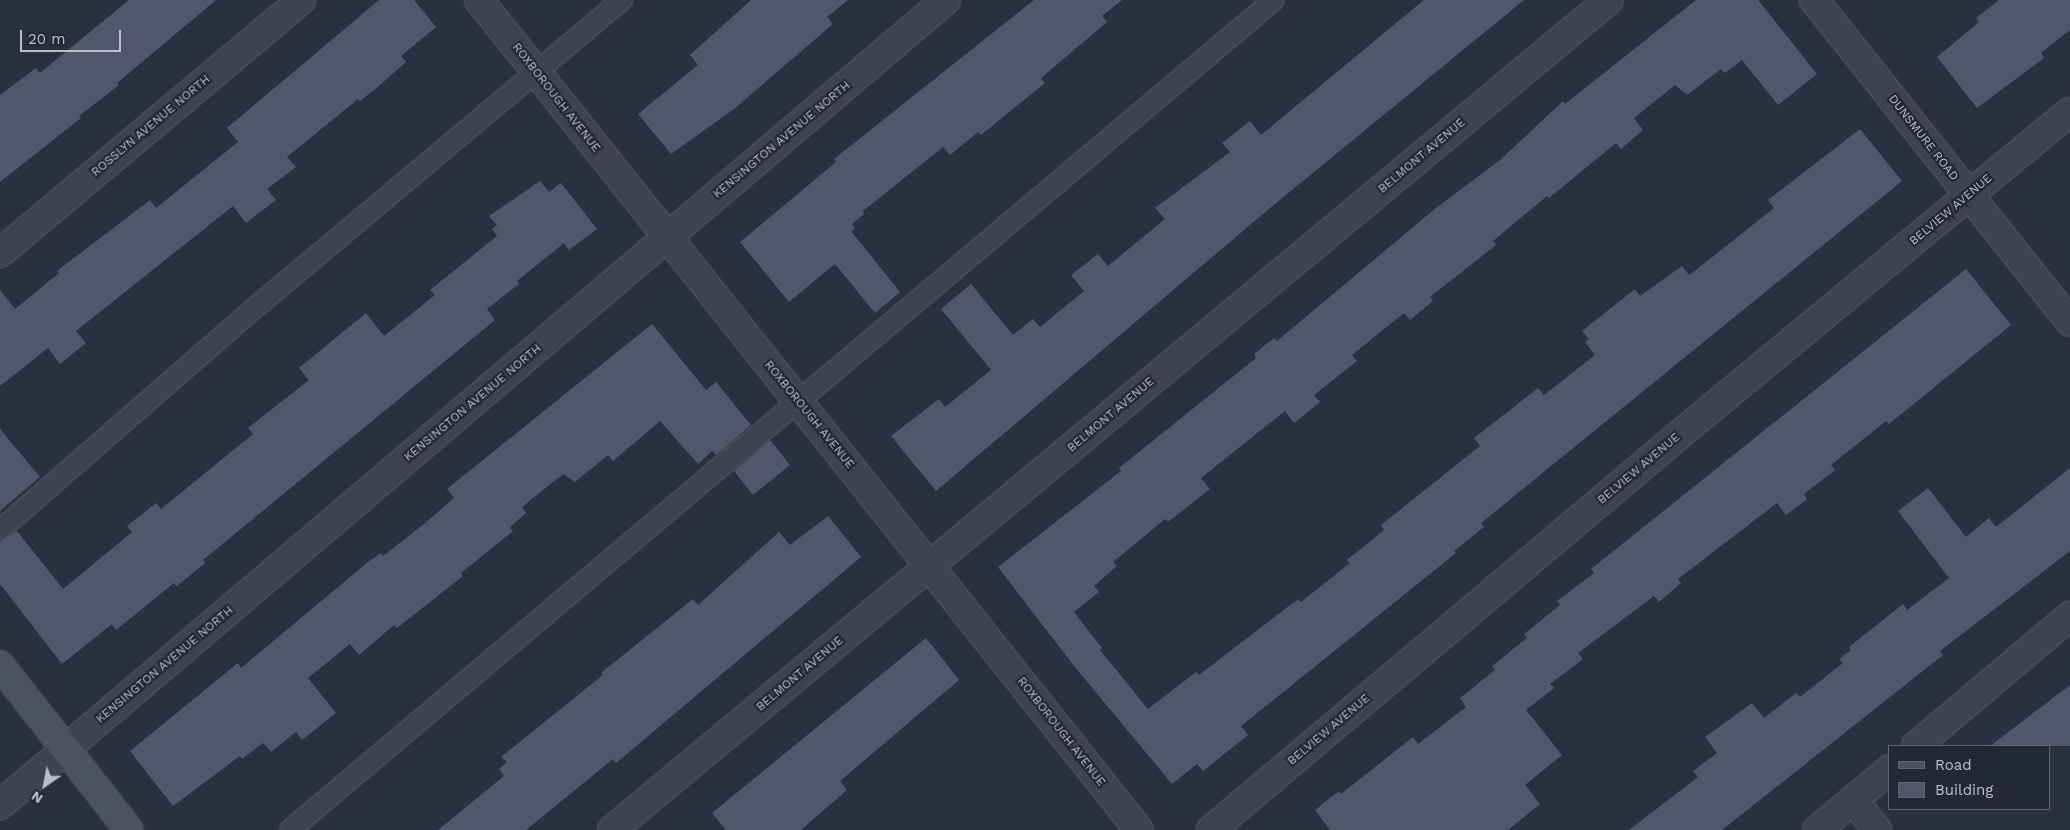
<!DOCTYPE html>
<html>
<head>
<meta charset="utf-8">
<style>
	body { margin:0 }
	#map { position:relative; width:2070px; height:830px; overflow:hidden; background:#2b3041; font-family:"Work Sans",sans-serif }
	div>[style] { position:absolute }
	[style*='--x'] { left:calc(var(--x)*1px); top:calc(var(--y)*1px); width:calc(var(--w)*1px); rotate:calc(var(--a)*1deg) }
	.building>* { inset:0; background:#515769 }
	.roads { filter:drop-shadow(0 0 1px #5a5e6b) drop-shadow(0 0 1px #5a5e6b) }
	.lane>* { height:20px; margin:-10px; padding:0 10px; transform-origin:10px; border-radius:10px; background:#3f4351 }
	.street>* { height:28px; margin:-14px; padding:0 14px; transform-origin:14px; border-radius:14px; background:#3f4351 }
	.secondary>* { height:28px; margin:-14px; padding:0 14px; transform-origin:14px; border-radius:14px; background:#4d5263 }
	span { translate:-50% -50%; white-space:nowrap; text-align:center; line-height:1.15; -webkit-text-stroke:4.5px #232836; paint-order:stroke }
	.street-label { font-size:12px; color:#bcbfcb }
	.legend { position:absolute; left:1888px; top:745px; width:162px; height:65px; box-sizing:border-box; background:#232836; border:1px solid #606472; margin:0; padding:6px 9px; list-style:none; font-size:15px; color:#bcbfcb }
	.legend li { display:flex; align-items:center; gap:10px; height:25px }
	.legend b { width:25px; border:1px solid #606472 }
	.north { position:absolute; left:20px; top:760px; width:50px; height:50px; -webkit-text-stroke:4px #232836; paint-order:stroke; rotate:213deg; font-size:14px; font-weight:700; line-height:20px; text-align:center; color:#bcbfcb }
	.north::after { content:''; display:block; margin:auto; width:18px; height:22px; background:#bcbfcb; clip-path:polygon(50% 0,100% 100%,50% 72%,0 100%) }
	.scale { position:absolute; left:20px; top:30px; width:101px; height:22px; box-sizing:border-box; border:2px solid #bcbfcb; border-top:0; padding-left:6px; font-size:15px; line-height:18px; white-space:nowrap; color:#bcbfcb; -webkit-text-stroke:4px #232836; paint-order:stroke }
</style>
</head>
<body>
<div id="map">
	<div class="building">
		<i style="clip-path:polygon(129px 0,216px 0,117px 83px,119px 85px,79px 116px,81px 118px,0 182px,0 95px,36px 68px,40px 73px)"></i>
		<i style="clip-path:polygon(379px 0,414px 0,436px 27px,401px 56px,406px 62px,380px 85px,360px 101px,358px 99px,287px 157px,296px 167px,267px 189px,276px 200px,246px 223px,233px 206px,76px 331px,86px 343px,60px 364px,48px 348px,0 386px,0 290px,15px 309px,59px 273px,57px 271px,150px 200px,156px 208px,238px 142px,227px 128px)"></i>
		<i style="clip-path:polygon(751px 0,848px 0,827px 17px,833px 24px,734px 109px,671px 154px,638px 114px,698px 65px,690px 55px)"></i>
		<i style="clip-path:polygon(1034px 0,1122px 0,1102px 16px,1107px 22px,1041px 78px,1045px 83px,981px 135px,978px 132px,950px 155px,943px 147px,863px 211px,864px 214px,852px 224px,855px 228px,851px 231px,900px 292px,875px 313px,835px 264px,789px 302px,740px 242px,836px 162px,834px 159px)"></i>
		<i style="clip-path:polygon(1424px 0,1524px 0,1270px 208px,936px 491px,891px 436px,939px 399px,945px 407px,991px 370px,941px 309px,971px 284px,1013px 335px,1033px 319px,1040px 327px,1084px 291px,1071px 275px,1098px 254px,1108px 266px,1165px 219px,1155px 208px,1230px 152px,1222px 143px,1250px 121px,1261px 135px)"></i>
		<i style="clip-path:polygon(1696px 0,1758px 0,1817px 74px,1778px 105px,1742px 60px,1725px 73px,1721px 69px,1687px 95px,1675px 85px,1634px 118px,1643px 130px,1621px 149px,1616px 143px,1549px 198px,1547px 196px,1493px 241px,1496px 245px,1430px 297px,1433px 301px,1410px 320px,1404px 313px,1352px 355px,1357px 361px,1314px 395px,1320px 402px,1294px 423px,1285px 411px,1201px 478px,1210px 489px,1168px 522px,1165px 519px,1113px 562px,1117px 566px,1094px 586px,1099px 592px,1074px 612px,1102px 648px,1100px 650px,1148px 709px,1196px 672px,1199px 675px,1298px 599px,1301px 602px,1350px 563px,1347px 560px,1384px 530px,1381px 525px,1480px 446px,1474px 438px,1538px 388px,1544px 395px,1595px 355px,1585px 342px,1589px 339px,1582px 331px,1635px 289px,1640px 296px,1682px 266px,1689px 275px,1696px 270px,1774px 208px,1768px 200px,1860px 129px,1902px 181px,1481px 523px,1484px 527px,1454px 551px,1456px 553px,1241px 726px,1248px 735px,1203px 771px,1197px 764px,1172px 784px,1074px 666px,998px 567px,1121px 471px,1119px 468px,1256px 358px,1254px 354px,1274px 338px,1277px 341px,1436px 208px,1500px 160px,1563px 101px,1565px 104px)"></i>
		<i style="clip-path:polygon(1999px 0,2070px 0,2070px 30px,2041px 53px,2044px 58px,1977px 108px,1937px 57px,1979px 22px,1976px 18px)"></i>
		<i style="clip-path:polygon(540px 181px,549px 192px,561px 183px,597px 229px,569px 250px,564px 243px,517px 281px,519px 284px,487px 309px,495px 320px,203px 560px,205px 563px,177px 586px,174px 583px,116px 630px,112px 624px,62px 664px,0 584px,0 542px,17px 531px,63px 589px,132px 532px,127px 526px,156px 503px,161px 509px,253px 434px,248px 428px,309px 380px,299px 368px,366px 313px,384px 336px,435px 295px,430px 290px,497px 236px,492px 229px,497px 225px,489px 216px)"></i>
		<i style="clip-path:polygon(1966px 269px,2011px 325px,1889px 424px,1886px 421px,1831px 465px,1835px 470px,1804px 494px,1807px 499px,1786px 515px,1777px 503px,1678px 579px,1681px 583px,1659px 602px,1654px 596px,1578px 653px,1583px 659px,1550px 684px,1554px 688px,1526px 710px,1562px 755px,1525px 785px,1540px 804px,1508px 830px,1330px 830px,1315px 810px,1339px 791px,1341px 794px,1413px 737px,1418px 744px,1466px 707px,1460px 698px,1495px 670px,1492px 666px,1527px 638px,1524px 634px,1560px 605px,1557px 601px,1594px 573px,1591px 569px)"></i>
		<i style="clip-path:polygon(652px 324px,706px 390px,716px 382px,751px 425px,716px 455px,712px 451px,698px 464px,660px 421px,613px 461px,608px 455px,575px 482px,563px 474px,522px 507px,526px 513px,510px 527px,513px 531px,461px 573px,463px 576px,397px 628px,394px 625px,359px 655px,350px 644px,308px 678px,336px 713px,302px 740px,296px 732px,271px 752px,263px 743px,242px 759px,240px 756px,173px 806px,130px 751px,238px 663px,241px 668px,368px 562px,381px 553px,383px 556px,424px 524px,454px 498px,447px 489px)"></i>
		<i style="clip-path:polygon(0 429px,40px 477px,1px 510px,0 514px)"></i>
		<i style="clip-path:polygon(770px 440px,790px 465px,753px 495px,734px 471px)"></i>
		<i style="clip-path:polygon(2070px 468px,2070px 551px,1940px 651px,1943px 655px,1722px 830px,1629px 830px,1698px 777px,1693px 771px,1717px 753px,1705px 737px,1752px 703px,1764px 718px,1796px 693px,1800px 697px,1843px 663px,1839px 659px,1851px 650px,1849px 647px,1903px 604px,1907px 610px,1949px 578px,1898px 511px,1928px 488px,1966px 537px,1989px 518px,1996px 527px)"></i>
		<i style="clip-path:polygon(828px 516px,861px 557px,616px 763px,613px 759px,526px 830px,438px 830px,504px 776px,499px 769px,507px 762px,501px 757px,603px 675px,601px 673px,693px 599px,698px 605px,779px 532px,790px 545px)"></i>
		<i style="clip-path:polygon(926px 638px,959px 680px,840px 781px,847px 790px,801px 830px,726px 830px,712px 813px)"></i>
		<i style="clip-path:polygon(2070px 685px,2070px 746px,1990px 746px)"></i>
	</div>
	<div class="roads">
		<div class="lane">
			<i style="--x:0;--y:530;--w:332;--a:-41.1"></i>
			<i style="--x:250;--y:312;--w:486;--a:-40"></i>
			<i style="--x:290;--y:830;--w:1287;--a:-40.15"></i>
		</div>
		<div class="street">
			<i style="--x:479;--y:0;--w:1060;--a:51.51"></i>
			<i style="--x:1814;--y:0;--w:411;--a:51.5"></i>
			<i style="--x:0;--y:253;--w:393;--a:-40"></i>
			<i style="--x:1916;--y:746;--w:202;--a:-40.2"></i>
			<i style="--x:1853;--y:800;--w:38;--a:51"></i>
			<i style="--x:0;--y:805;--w:1242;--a:-40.4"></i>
			<i style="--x:612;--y:830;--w:1297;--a:-39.78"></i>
			<i style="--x:1211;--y:830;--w:620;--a:-40.16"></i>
			<i style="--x:1685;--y:430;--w:499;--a:-39.6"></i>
			<i style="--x:1817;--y:830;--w:94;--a:-39.8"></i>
		</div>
		<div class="secondary">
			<i style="--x:0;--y:665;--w:209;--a:52"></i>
		</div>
	</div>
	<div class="street-label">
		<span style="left:556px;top:98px;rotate:52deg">ROXBOROUGH AVENUE</span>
		<span style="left:151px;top:126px;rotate:-40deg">ROSSLYN AVENUE NORTH</span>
		<span style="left:1923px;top:138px;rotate:52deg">DUNSMURE ROAD</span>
		<span style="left:782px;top:140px;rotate:-40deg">KENSINGTON AVENUE NORTH</span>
		<span style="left:1422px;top:156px;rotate:-40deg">BELMONT AVENUE</span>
		<span style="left:1951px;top:210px;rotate:-40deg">BELVIEW AVENUE</span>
		<span style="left:473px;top:403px;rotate:-40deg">KENSINGTON AVENUE NORTH</span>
		<span style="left:809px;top:415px;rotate:51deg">ROXBOROUGH AVENUE</span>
		<span style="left:1111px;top:415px;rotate:-40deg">BELMONT AVENUE</span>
		<span style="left:1639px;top:469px;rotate:-40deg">BELVIEW AVENUE</span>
		<span style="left:165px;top:665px;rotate:-40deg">KENSINGTON AVENUE NORTH</span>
		<span style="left:800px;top:674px;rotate:-40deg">BELMONT AVENUE</span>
		<span style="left:1329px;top:730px;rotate:-40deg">BELVIEW AVENUE</span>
		<span style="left:1061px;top:732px;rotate:52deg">ROXBOROUGH AVENUE</span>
	</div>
	<ul class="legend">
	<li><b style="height:6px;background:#4d5263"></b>Road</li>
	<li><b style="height:14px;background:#515769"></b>Building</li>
	</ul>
	<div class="north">N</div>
	<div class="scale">20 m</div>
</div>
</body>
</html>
